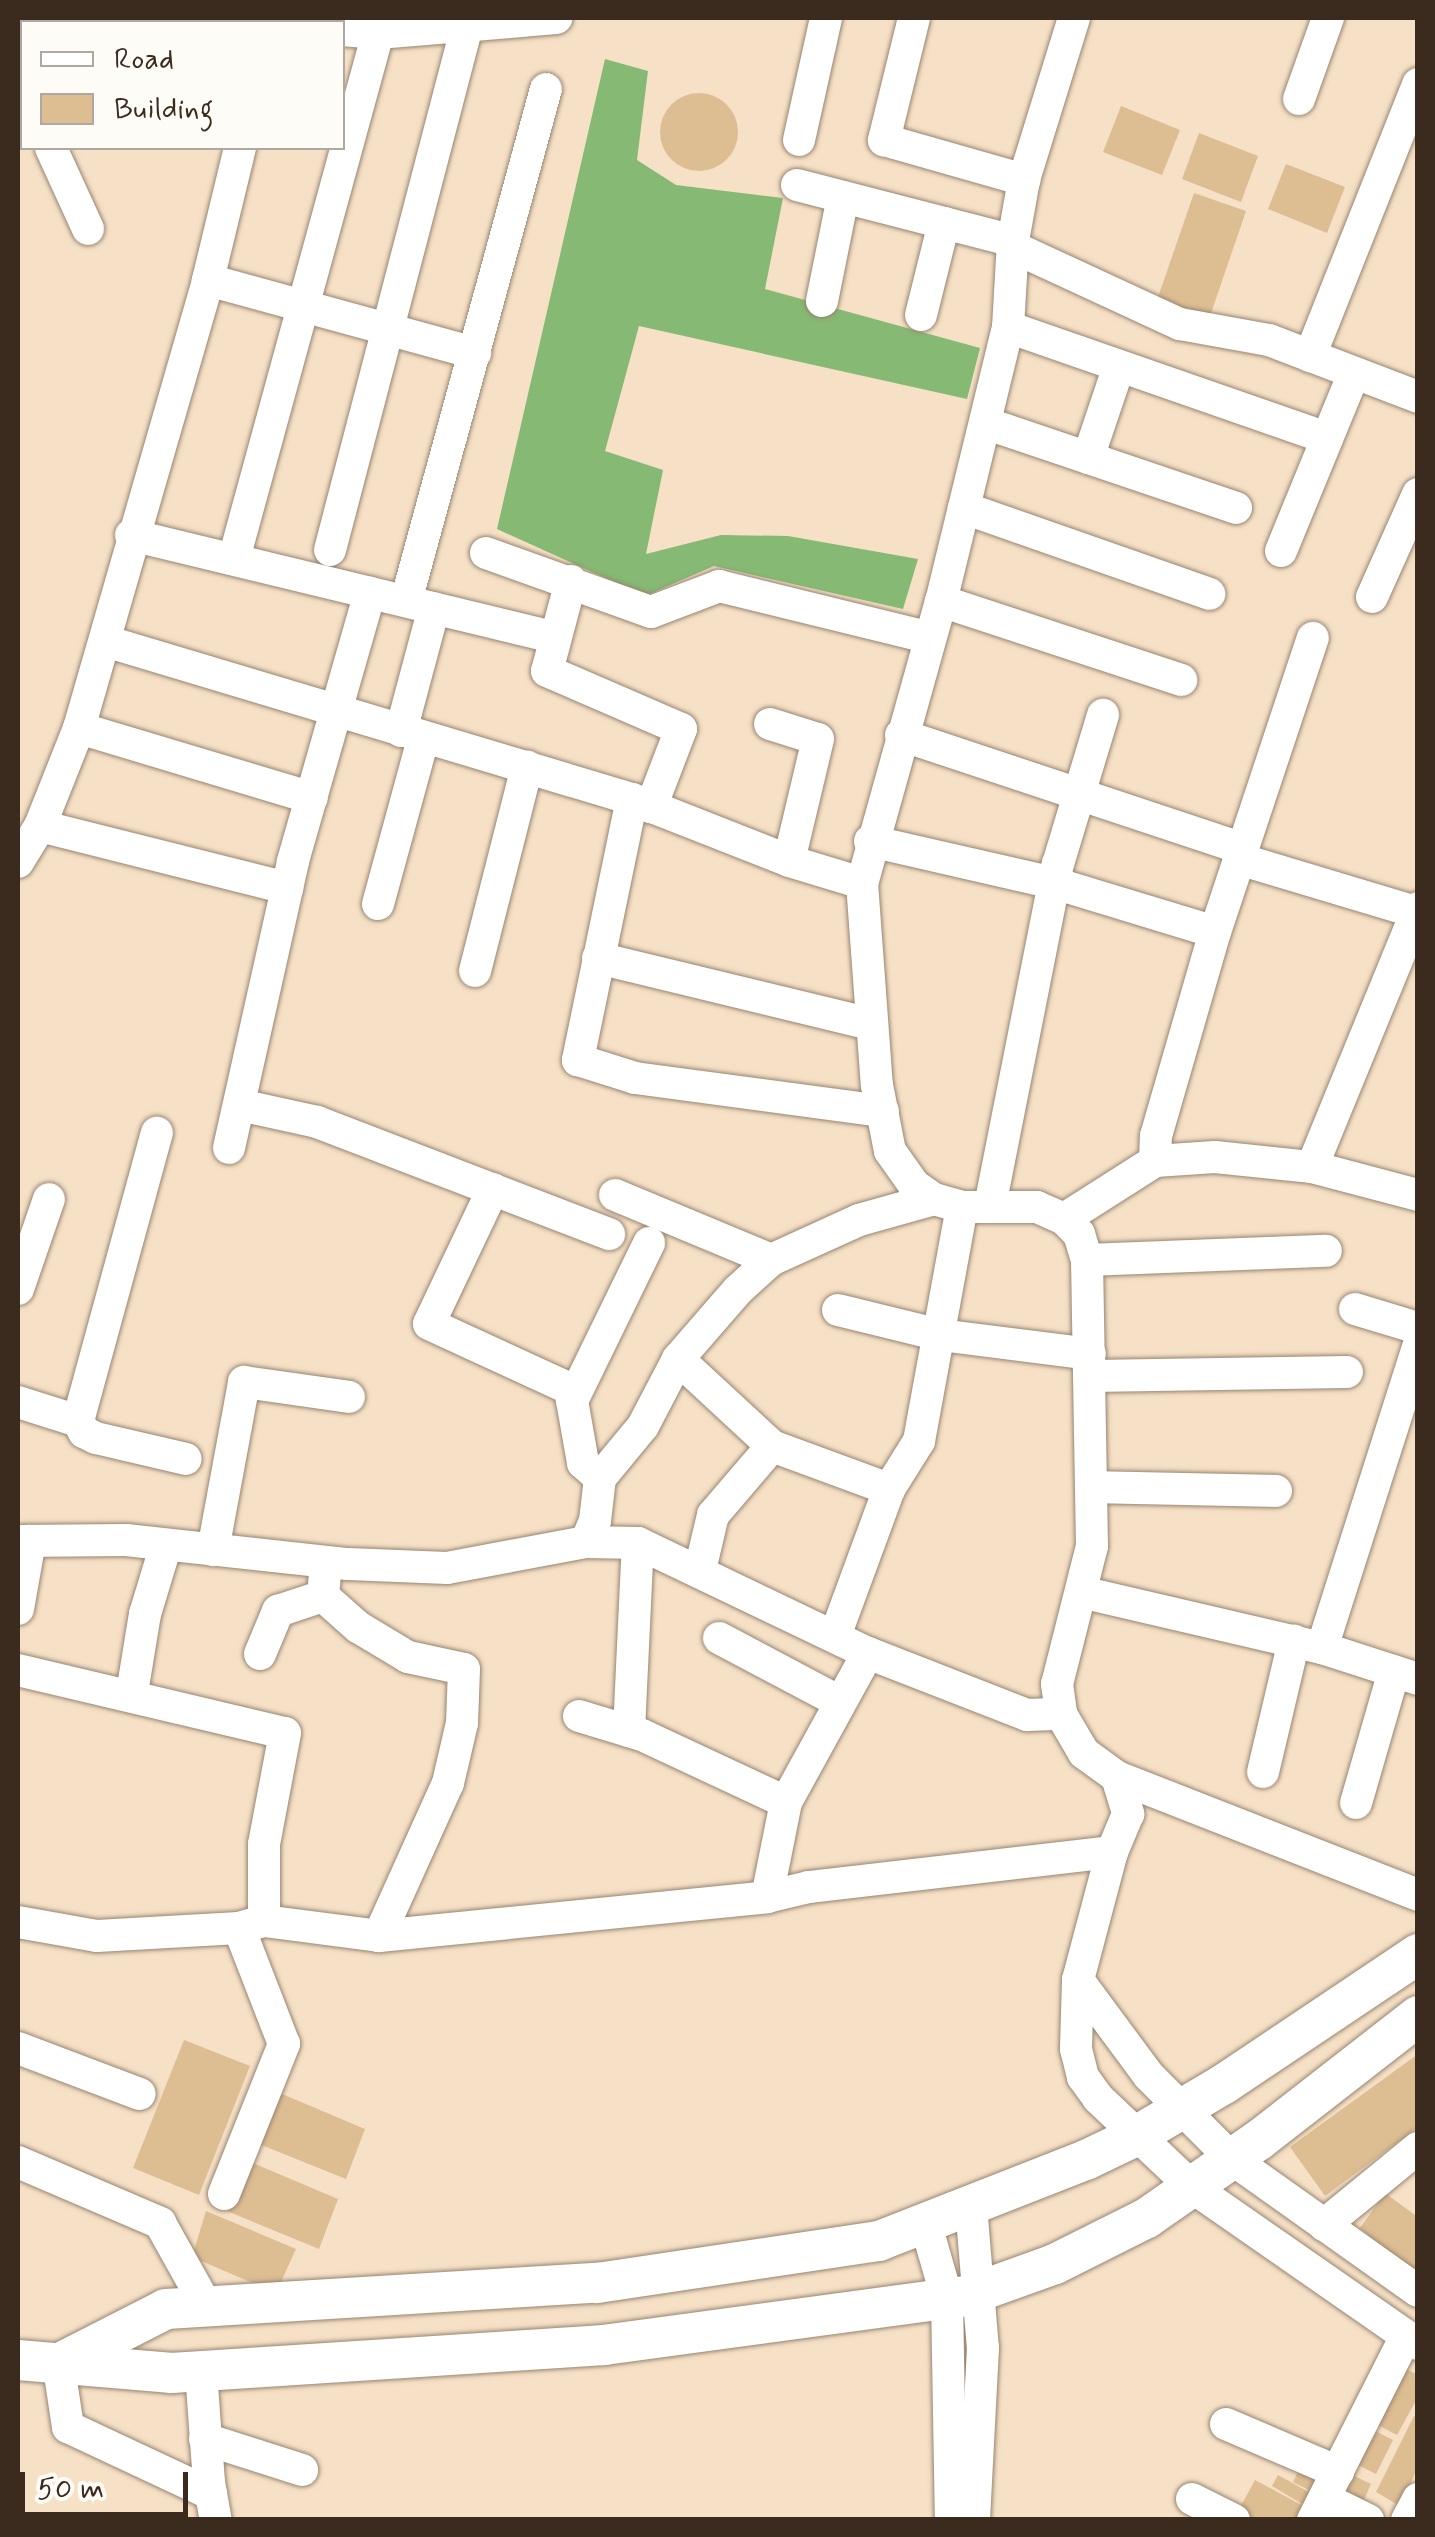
<!DOCTYPE html>
<html>
<head>
<meta charset="utf-8">
<style>
	body { margin:0 }
	#map { position:relative; width:1435px; height:2537px; overflow:hidden; background:#f6e0c6; font-family:Mynerve,sans-serif }
	div>[style] { position:absolute }
	[style*='--x'] { left:calc(var(--x)*1px); top:calc(var(--y)*1px); width:calc(var(--w)*1px); rotate:calc(var(--a)*1deg) }
	.forest>* { inset:0; background:#86b973 }
	.building>* { inset:0; background:#ddbd92 }
	.round { border-radius:50% }
	.roads { filter:drop-shadow(0 0 2px #988572) drop-shadow(0 0 2px #988572) }
	.minor>* { height:32px; margin:-16px; padding:0 16px; transform-origin:16px; border-radius:16px; background:#fff }
	.major>* { height:40px; margin:-20px; padding:0 20px; transform-origin:20px; border-radius:20px; background:#fff }
	span { translate:-50% -50%; white-space:nowrap; text-align:center; line-height:1.15; -webkit-text-stroke:8px #fdfcf7; paint-order:stroke }
	.frame { position:absolute; inset:0; border:20px solid #3b2a1e; pointer-events:none }
	.legend { position:absolute; left:20px; top:20px; width:325px; height:130px; box-sizing:border-box; background:#fdfcf7; border:2px solid #afa8a0; margin:0; padding:12px 18px; list-style:none; font-size:30px; color:#3b2a1e }
	.legend li { display:flex; align-items:center; gap:20px; height:50px }
	.legend b { width:50px; border:2px solid #afa8a0 }
	.scale { position:absolute; left:20px; top:2472px; width:168px; height:45px; box-sizing:border-box; border:5px solid #3b2a1e; border-top:0; padding-left:12px; font-size:30px; line-height:35px; white-space:nowrap; color:#3b2a1e; -webkit-text-stroke:8px #fdfcf7; paint-order:stroke }
</style>
</head>
<body>
<div id="map">
	<div class="forest">
		<i style="clip-path:polygon(605px 59px,648px 71px,637px 160px,676px 185px,783px 198px,765px 289px,980px 348px,967px 399px,639px 326px,605px 451px,663px 470px,646px 554px,721px 535px,788px 536px,918px 559px,903px 609px,714px 566px,645px 596px,497px 529px)"></i>
	</div>
	<div class="building">
		<i class="round" style="left:660px;top:93px;width:78px;height:78px"></i>
		<i style="clip-path:polygon(1121px 106px,1180px 130px,1162px 175px,1103px 152px)"></i>
		<i style="clip-path:polygon(1199px 133px,1258px 156px,1241px 202px,1182px 179px)"></i>
		<i style="clip-path:polygon(1286px 164px,1345px 187px,1327px 233px,1268px 209px)"></i>
		<i style="clip-path:polygon(1194px 193px,1246px 211px,1208px 322px,1156px 303px)"></i>
		<i style="clip-path:polygon(184px 2040px,250px 2066px,199px 2195px,133px 2168px)"></i>
		<i style="clip-path:polygon(1418px 2054px,1418px 2127px,1325px 2196px,1290px 2147px)"></i>
		<i style="clip-path:polygon(275px 2091px,365px 2129px,346px 2179px,254px 2142px)"></i>
		<i style="clip-path:polygon(248px 2161px,338px 2199px,319px 2249px,227px 2211px)"></i>
		<i style="clip-path:polygon(1385px 2193px,1415px 2215px,1418px 2211px,1418px 2276px,1360px 2228px)"></i>
		<i style="clip-path:polygon(206px 2211px,296px 2249px,276px 2293px,192px 2257px)"></i>
		<i style="clip-path:polygon(1402px 2367px,1418px 2375px,1418px 2397px,1397px 2435px,1372px 2422px)"></i>
		<i style="clip-path:polygon(1414px 2416px,1418px 2418px,1418px 2467px,1400px 2506px,1376px 2492px)"></i>
		<i style="clip-path:polygon(1369px 2428px,1393px 2440px,1376px 2474px,1352px 2462px)"></i>
		<i style="clip-path:polygon(1303px 2461px,1330px 2474px,1319px 2495px,1293px 2482px)"></i>
		<i style="clip-path:polygon(1344px 2471px,1371px 2484px,1359px 2511px,1332px 2497px)"></i>
		<i style="clip-path:polygon(1278px 2475px,1316px 2496px,1309px 2508px,1272px 2486px)"></i>
		<i style="clip-path:polygon(1255px 2480px,1307px 2508px,1300px 2520px,1249px 2520px,1237px 2513px)"></i>
	</div>
	<div class="roads">
		<div class="minor">
			<i style="--x:33;--y:18;--w:4;--a:90"></i>
			<i style="--x:243;--y:18;--w:19;--a:12"></i>
			<i style="--x:914;--y:18;--w:126;--a:103.8"></i>
			<i style="--x:884;--y:140;--w:146;--a:15.9"></i>
			<i style="--x:1074;--y:18;--w:170;--a:107.2"></i>
			<i style="--x:1024;--y:180;--w:62;--a:100.2"></i>
			<i style="--x:1013;--y:241;--w:86;--a:93.3"></i>
			<i style="--x:1008;--y:327;--w:282;--a:103.7"></i>
			<i style="--x:941;--y:601;--w:293;--a:105.6"></i>
			<i style="--x:862;--y:883;--w:203;--a:85.8"></i>
			<i style="--x:877;--y:1085;--w:67;--a:78.9"></i>
			<i style="--x:890;--y:1151;--w:42;--a:54.8"></i>
			<i style="--x:914;--y:1185;--w:24;--a:35"></i>
			<i style="--x:934;--y:1199;--w:29;--a:16"></i>
			<i style="--x:962;--y:1207;--w:75;--a:0"></i>
			<i style="--x:1037;--y:1207;--w:30;--a:24"></i>
			<i style="--x:1064;--y:1219;--w:21;--a:45"></i>
			<i style="--x:1079;--y:1234;--w:27;--a:73"></i>
			<i style="--x:1087;--y:1260;--w:286;--a:89"></i>
			<i style="--x:1092;--y:1546;--w:142;--a:104.2"></i>
			<i style="--x:1057;--y:1684;--w:30;--a:82"></i>
			<i style="--x:1061;--y:1714;--w:45;--a:59.5"></i>
			<i style="--x:1084;--y:1753;--w:41;--a:36"></i>
			<i style="--x:1117;--y:1777;--w:39;--a:73"></i>
			<i style="--x:1128;--y:1814;--w:41;--a:112.8"></i>
			<i style="--x:1112;--y:1852;--w:132;--a:104.9"></i>
			<i style="--x:1078;--y:1980;--w:69;--a:91.7"></i>
			<i style="--x:1076;--y:2049;--w:29;--a:76"></i>
			<i style="--x:1083;--y:2077;--w:26;--a:54"></i>
			<i style="--x:1098;--y:2098;--w:129;--a:43.4"></i>
			<i style="--x:1192;--y:2187;--w:275;--a:34.8"></i>
			<i style="--x:342;--y:30;--w:36;--a:5"></i>
			<i style="--x:378;--y:33;--w:179;--a:-4.8"></i>
			<i style="--x:1299;--y:99;--w:86;--a:-70.3"></i>
			<i style="--x:799;--y:140;--w:125;--a:-77.5"></i>
			<i style="--x:51;--y:148;--w:89;--a:65.4"></i>
			<i style="--x:797;--y:185;--w:223;--a:14.5"></i>
			<i style="--x:1013;--y:247;--w:184;--a:24.8"></i>
			<i style="--x:1180;--y:324;--w:90;--a:10.2"></i>
			<i style="--x:1269;--y:340;--w:160;--a:20.9"></i>
			<i style="--x:208;--y:280;--w:277;--a:15.3"></i>
			<i style="--x:822;--y:301;--w:106;--a:-78.6"></i>
			<i style="--x:921;--y:315;--w:95;--a:-76"></i>
			<i style="--x:1008;--y:327;--w:338;--a:19.2"></i>
			<i style="--x:1310;--y:356;--w:293;--a:-68.3"></i>
			<i style="--x:985;--y:423;--w:265;--a:18.7"></i>
			<i style="--x:1088;--y:458;--w:97;--a:-71.4"></i>
			<i style="--x:964;--y:508;--w:260;--a:19.3"></i>
			<i style="--x:131;--y:535;--w:434;--a:13.6"></i>
			<i style="--x:238;--y:544;--w:530;--a:-74.68"></i>
			<i style="--x:330;--y:550;--w:542;--a:-75.35"></i>
			<i style="--x:1281;--y:551;--w:192;--a:-67.7"></i>
			<i style="--x:486;--y:553;--w:175;--a:19.7"></i>
			<i style="--x:651;--y:612;--w:73;--a:-20.9"></i>
			<i style="--x:719;--y:586;--w:217;--a:13.8"></i>
			<i style="--x:571;--y:581;--w:93;--a:104.9"></i>
			<i style="--x:547;--y:671;--w:146;--a:23.4"></i>
			<i style="--x:681;--y:729;--w:84;--a:111"></i>
			<i style="--x:411;--y:583;--w:512;--a:-74.72"></i>
			<i style="--x:1372;--y:597;--w:113;--a:-65.9"></i>
			<i style="--x:941;--y:601;--w:253;--a:18.2"></i>
			<i style="--x:105;--y:641;--w:550;--a:16.69"></i>
			<i style="--x:632;--y:799;--w:169;--a:21.5"></i>
			<i style="--x:789;--y:861;--w:76;--a:16.8"></i>
			<i style="--x:770;--y:724;--w:50;--a:17.4"></i>
			<i style="--x:818;--y:739;--w:125;--a:103.4"></i>
			<i style="--x:79;--y:728;--w:243;--a:16.7"></i>
			<i style="--x:401;--y:731;--w:127;--a:-75"></i>
			<i style="--x:901;--y:735;--w:360;--a:18.4"></i>
			<i style="--x:632;--y:799;--w:267;--a:101.7"></i>
			<i style="--x:578;--y:1060;--w:60;--a:17.5"></i>
			<i style="--x:635;--y:1078;--w:250;--a:7.6"></i>
			<i style="--x:40;--y:826;--w:255;--a:14.1"></i>
			<i style="--x:870;--y:841;--w:189;--a:12.9"></i>
			<i style="--x:1054;--y:883;--w:168;--a:16.9"></i>
			<i style="--x:1239;--y:859;--w:185;--a:16.7"></i>
			<i style="--x:18;--y:862;--w:42;--a:-58.6"></i>
			<i style="--x:40;--y:826;--w:105;--a:-68.3"></i>
			<i style="--x:79;--y:728;--w:466;--a:-73.9"></i>
			<i style="--x:208;--y:280;--w:136;--a:-76.4"></i>
			<i style="--x:378;--y:904;--w:171;--a:-74.7"></i>
			<i style="--x:598;--y:958;--w:281;--a:13.6"></i>
			<i style="--x:475;--y:971;--w:211;--a:-75.7"></i>
			<i style="--x:240;--y:1105;--w:79;--a:12.4"></i>
			<i style="--x:317;--y:1122;--w:313;--a:21"></i>
			<i style="--x:229;--y:1148;--w:294;--a:-77.4"></i>
			<i style="--x:293;--y:861;--w:279;--a:-74"></i>
			<i style="--x:1155;--y:1161;--w:25;--a:-88"></i>
			<i style="--x:1156;--y:1136;--w:212;--a:-73.9"></i>
			<i style="--x:1215;--y:932;--w:310;--a:-71.6"></i>
			<i style="--x:1312;--y:1167;--w:280;--a:-67.7"></i>
			<i style="--x:493;--y:1189;--w:149;--a:115.4"></i>
			<i style="--x:429;--y:1324;--w:155;--a:24.7"></i>
			<i style="--x:570;--y:1389;--w:75;--a:80"></i>
			<i style="--x:583;--y:1463;--w:23;--a:41"></i>
			<i style="--x:615;--y:1195;--w:169;--a:22.6"></i>
			<i style="--x:990;--y:1206;--w:349;--a:-78.8"></i>
			<i style="--x:1058;--y:864;--w:156;--a:-73.2"></i>
			<i style="--x:1064;--y:1219;--w:108;--a:-32.5"></i>
			<i style="--x:1155;--y:1161;--w:60;--a:-3.8"></i>
			<i style="--x:1215;--y:1157;--w:98;--a:5.9"></i>
			<i style="--x:1312;--y:1167;--w:110;--a:14.8"></i>
			<i style="--x:1087;--y:1260;--w:239;--a:-2.2"></i>
			<i style="--x:18;--y:1289;--w:95;--a:-71"></i>
			<i style="--x:1355;--y:1309;--w:66;--a:16.8"></i>
			<i style="--x:838;--y:1310;--w:105;--a:13.8"></i>
			<i style="--x:940;--y:1335;--w:151;--a:7.2"></i>
			<i style="--x:678;--y:1359;--w:128;--a:42.8"></i>
			<i style="--x:772;--y:1446;--w:125;--a:20.2"></i>
			<i style="--x:1091;--y:1376;--w:256;--a:-0.9"></i>
			<i style="--x:572;--y:1401;--w:176;--a:-64"></i>
			<i style="--x:18;--y:1402;--w:63;--a:17.6"></i>
			<i style="--x:78;--y:1421;--w:13;--a:61"></i>
			<i style="--x:84;--y:1432;--w:13;--a:27"></i>
			<i style="--x:96;--y:1438;--w:92;--a:13.1"></i>
			<i style="--x:78;--y:1421;--w:299;--a:-74.7"></i>
			<i style="--x:1092;--y:1487;--w:184;--a:1.2"></i>
			<i style="--x:18;--y:1541;--w:108;--a:-0.5"></i>
			<i style="--x:126;--y:1540;--w:223;--a:6.2"></i>
			<i style="--x:348;--y:1564;--w:99;--a:2.3"></i>
			<i style="--x:447;--y:1568;--w:141;--a:-10.6"></i>
			<i style="--x:586;--y:1542;--w:23;--a:-67"></i>
			<i style="--x:595;--y:1521;--w:43;--a:-83.4"></i>
			<i style="--x:600;--y:1478;--w:67;--a:-50.4"></i>
			<i style="--x:643;--y:1426;--w:76;--a:-62.4"></i>
			<i style="--x:678;--y:1359;--w:91;--a:-49"></i>
			<i style="--x:738;--y:1290;--w:45;--a:-42.3"></i>
			<i style="--x:771;--y:1260;--w:97;--a:-24.4"></i>
			<i style="--x:859;--y:1220;--w:78;--a:-15.6"></i>
			<i style="--x:586;--y:1542;--w:52;--a:1.1"></i>
			<i style="--x:638;--y:1543;--w:255;--a:25.6"></i>
			<i style="--x:868;--y:1653;--w:171;--a:21.3"></i>
			<i style="--x:1027;--y:1715;--w:34;--a:-2"></i>
			<i style="--x:213;--y:1550;--w:171;--a:-79.5"></i>
			<i style="--x:244;--y:1382;--w:106;--a:8.1"></i>
			<i style="--x:326;--y:1562;--w:34;--a:95"></i>
			<i style="--x:323;--y:1596;--w:47;--a:41.5"></i>
			<i style="--x:358;--y:1627;--w:58;--a:31"></i>
			<i style="--x:408;--y:1657;--w:57;--a:12.1"></i>
			<i style="--x:464;--y:1669;--w:54;--a:92.1"></i>
			<i style="--x:462;--y:1723;--w:62;--a:103.1"></i>
			<i style="--x:448;--y:1783;--w:168;--a:114.3"></i>
			<i style="--x:700;--y:1570;--w:57;--a:-76.7"></i>
			<i style="--x:713;--y:1515;--w:91;--a:-49.5"></i>
			<i style="--x:1081;--y:1592;--w:247;--a:13.1"></i>
			<i style="--x:1322;--y:1648;--w:101;--a:17.9"></i>
			<i style="--x:18;--y:1609;--w:69;--a:-80"></i>
			<i style="--x:835;--y:1636;--w:157;--a:-69.8"></i>
			<i style="--x:889;--y:1489;--w:57;--a:-58"></i>
			<i style="--x:919;--y:1441;--w:238;--a:-79.6"></i>
			<i style="--x:719;--y:1638;--w:137;--a:27.9"></i>
			<i style="--x:1322;--y:1648;--w:316;--a:-72.3"></i>
			<i style="--x:260;--y:1654;--w:47;--a:-67.3"></i>
			<i style="--x:278;--y:1611;--w:47;--a:-18.4"></i>
			<i style="--x:18;--y:1670;--w:274;--a:13.3"></i>
			<i style="--x:285;--y:1733;--w:113;--a:100.7"></i>
			<i style="--x:264;--y:1844;--w:77;--a:90"></i>
			<i style="--x:132;--y:1693;--w:80;--a:-80.7"></i>
			<i style="--x:145;--y:1614;--w:72;--a:-73.1"></i>
			<i style="--x:579;--y:1716;--w:66;--a:16.8"></i>
			<i style="--x:642;--y:1735;--w:159;--a:25"></i>
			<i style="--x:629;--y:1731;--w:188;--a:-87.3"></i>
			<i style="--x:1263;--y:1772;--w:135;--a:-76.7"></i>
			<i style="--x:1117;--y:1777;--w:323;--a:21.4"></i>
			<i style="--x:1356;--y:1803;--w:137;--a:-73.9"></i>
			<i style="--x:767;--y:1897;--w:97;--a:-78.7"></i>
			<i style="--x:786;--y:1802;--w:170;--a:-61.2"></i>
			<i style="--x:18;--y:1922;--w:80;--a:10"></i>
			<i style="--x:97;--y:1936;--w:142;--a:-3.2"></i>
			<i style="--x:239;--y:1928;--w:26;--a:-16"></i>
			<i style="--x:264;--y:1921;--w:116;--a:7.4"></i>
			<i style="--x:379;--y:1936;--w:390;--a:-5.7"></i>
			<i style="--x:767;--y:1897;--w:43;--a:-13.4"></i>
			<i style="--x:809;--y:1887;--w:305;--a:-6.6"></i>
			<i style="--x:1078;--y:1980;--w:119;--a:53.5"></i>
			<i style="--x:1149;--y:2076;--w:117;--a:45"></i>
			<i style="--x:1232;--y:2159;--w:228;--a:35.4"></i>
			<i style="--x:18;--y:2048;--w:130;--a:20.7"></i>
			<i style="--x:18;--y:2162;--w:155;--a:23.2"></i>
			<i style="--x:160;--y:2223;--w:96;--a:60.8"></i>
			<i style="--x:224;--y:2194;--w:162;--a:-68.2"></i>
			<i style="--x:284;--y:2044;--w:124;--a:-111.2"></i>
			<i style="--x:971;--y:2206;--w:143;--a:85.2"></i>
			<i style="--x:983;--y:2348;--w:172;--a:93"></i>
			<i style="--x:926;--y:2225;--w:76;--a:74"></i>
			<i style="--x:947;--y:2298;--w:222;--a:89"></i>
			<i style="--x:1324;--y:2225;--w:122;--a:-39.3"></i>
			<i style="--x:58;--y:2361;--w:67;--a:81.4"></i>
			<i style="--x:68;--y:2427;--w:158;--a:25.1"></i>
			<i style="--x:201;--y:2371;--w:111;--a:85.9"></i>
			<i style="--x:209;--y:2482;--w:39;--a:80"></i>
			<i style="--x:1226;--y:2424;--w:122;--a:23.2"></i>
			<i style="--x:205;--y:2439;--w:102;--a:17.7"></i>
			<i style="--x:1192;--y:2499;--w:47;--a:26.6"></i>
			<i style="--x:1325;--y:2499;--w:48;--a:26"></i>
			<i style="--x:1313;--y:2520;--w:206;--a:-63.2"></i>
			<i style="--x:1407;--y:2520;--w:24;--a:-62"></i>
		</div>
		<div class="major">
			<i style="--x:18;--y:2360;--w:155;--a:4.8"></i>
			<i style="--x:172;--y:2373;--w:433;--a:-3.7"></i>
			<i style="--x:604;--y:2345;--w:365;--a:-7.7"></i>
			<i style="--x:966;--y:2296;--w:95;--a:-19.8"></i>
			<i style="--x:1055;--y:2264;--w:103;--a:-26.6"></i>
			<i style="--x:1147;--y:2218;--w:136;--a:-34.9"></i>
			<i style="--x:1259;--y:2140;--w:202;--a:-37.9"></i>
			<i style="--x:64;--y:2361;--w:114;--a:-27"></i>
			<i style="--x:166;--y:2309;--w:432;--a:-3.5"></i>
			<i style="--x:597;--y:2283;--w:285;--a:-8.5"></i>
			<i style="--x:879;--y:2241;--w:222;--a:-21.4"></i>
			<i style="--x:1086;--y:2160;--w:55;--a:-25.6"></i>
			<i style="--x:1136;--y:2136;--w:102;--a:-30.6"></i>
			<i style="--x:1224;--y:2084;--w:234;--a:-33.8"></i>
		</div>
	</div>
	<div class="frame"></div>
	<ul class="legend">
	<li><b style="height:12px;background:#fff"></b>Road</li>
	<li><b style="height:28px;background:#ddbd92"></b>Building</li>
	</ul>
	<div class="scale">50 m</div>
</div>
</body>
</html>
